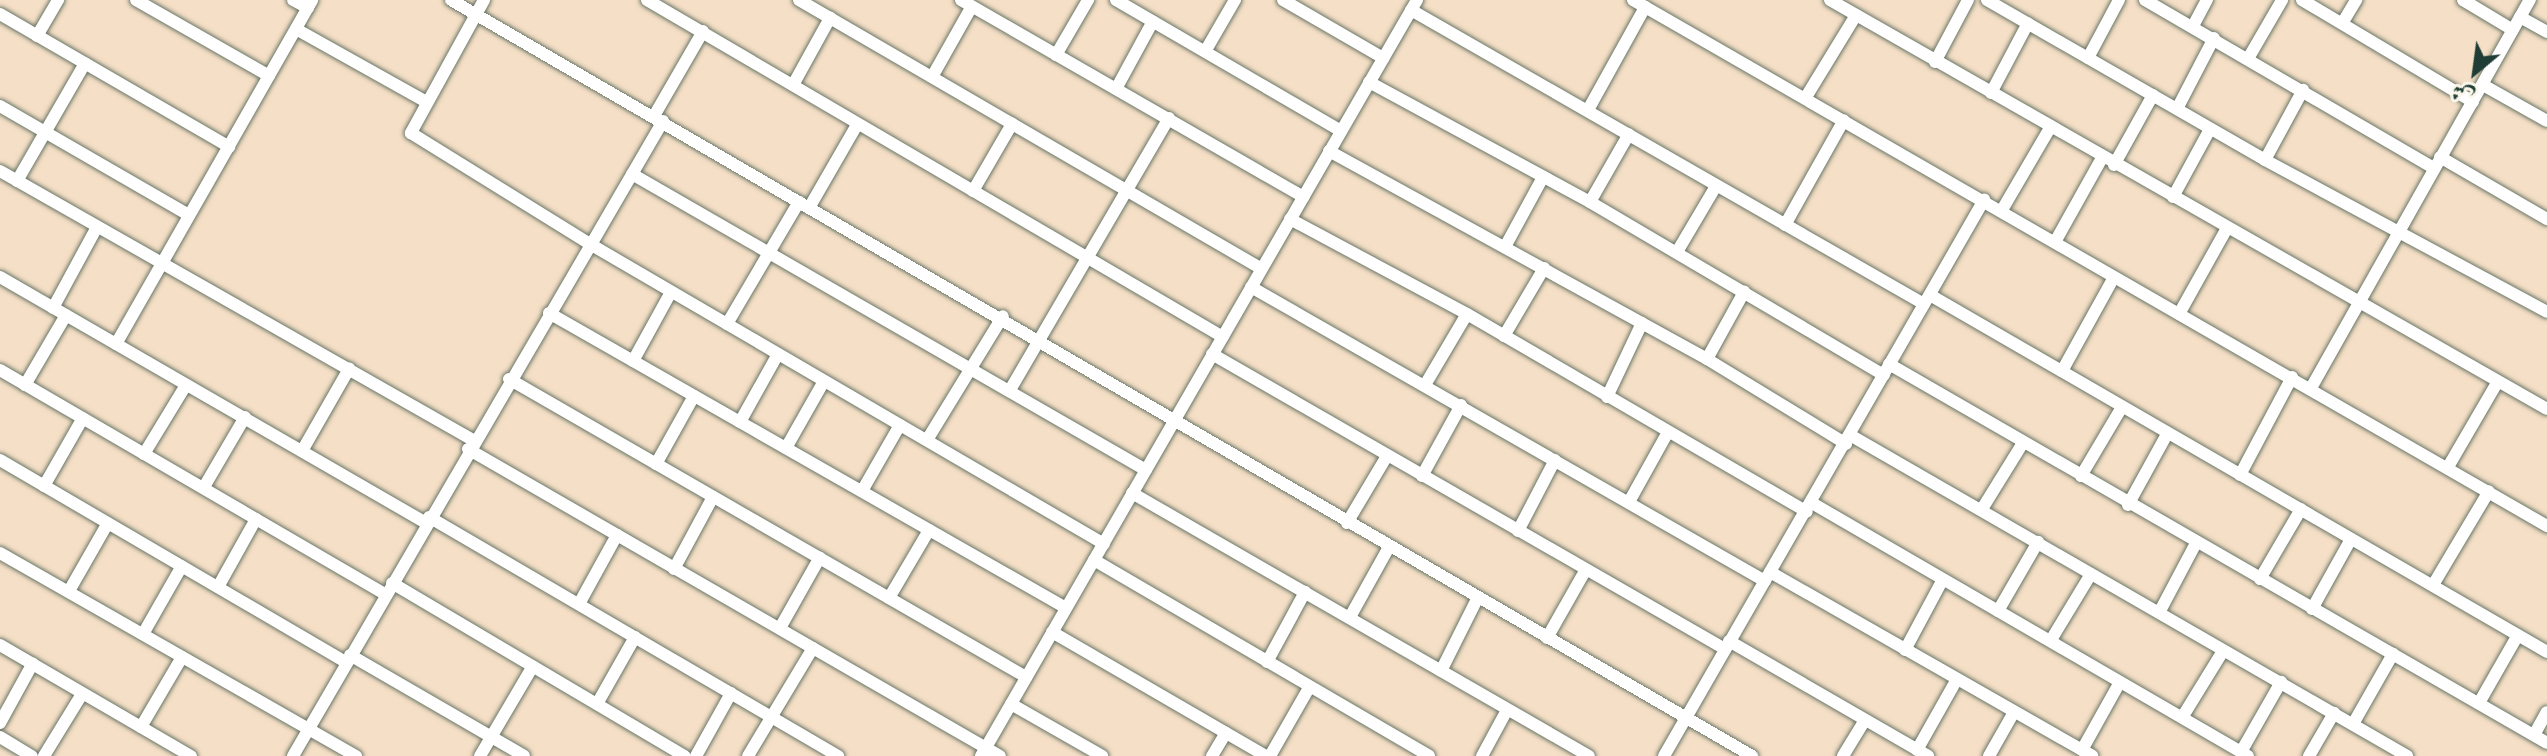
<!DOCTYPE html>
<html>
<head>
<meta charset="utf-8">
<style>
	body { margin:0 }
	#map { position:relative; width:2547px; height:756px; overflow:hidden; background:#f5dfc6; font-family:"IM FELL DW Pica",Amiri,serif }
	div>[style] { position:absolute }
	[style*='--x'] { left:calc(var(--x)*1px); top:calc(var(--y)*1px); width:calc(var(--w)*1px); rotate:calc(var(--a)*1deg) }
	.roads { filter:drop-shadow(0 0 2px #6a7667) drop-shadow(0 0 2px #6a7667) }
	.minor>* { height:12px; margin:-6px; padding:0 6px; transform-origin:6px; border-radius:6px; background:#fff }
	span { translate:-50% -50%; white-space:nowrap; text-align:center; line-height:1.15; -webkit-text-stroke:6px #fbf7ec; paint-order:stroke }
	.north { position:absolute; left:2435px; top:32px; width:80px; height:80px; -webkit-text-stroke:6px #fbf7ec; paint-order:stroke; rotate:209deg; font-size:22px; font-weight:700; line-height:32px; text-align:center; color:#1f3d34 }
	.north::after { content:''; display:block; margin:auto; width:28px; height:36px; background:#1f3d34; clip-path:polygon(50% 0,100% 100%,50% 72%,0 100%) }
</style>
</head>
<body>
<div id="map">
	<div class="roads">
		<div class="minor">
			<i style="--x:136;--y:0;--w:153;--a:29.7"></i>
			<i style="--x:293;--y:0;--w:17;--a:28"></i>
			<i style="--x:451;--y:0;--w:1505;--a:30.16"></i>
			<i style="--x:484;--y:0;--w:152;--a:118.8"></i>
			<i style="--x:411;--y:133;--w:211;--a:31.8"></i>
			<i style="--x:590;--y:244;--w:595;--a:30.27"></i>
			<i style="--x:647;--y:0;--w:667;--a:30.33"></i>
			<i style="--x:799;--y:0;--w:535;--a:30.16"></i>
			<i style="--x:961;--y:0;--w:395;--a:29.9"></i>
			<i style="--x:1116;--y:0;--w:260;--a:30.2"></i>
			<i style="--x:1283;--y:0;--w:116;--a:30.1"></i>
			<i style="--x:1633;--y:0;--w:1055;--a:29.92"></i>
			<i style="--x:1830;--y:0;--w:825;--a:29.7"></i>
			<i style="--x:1987;--y:0;--w:321;--a:29.9"></i>
			<i style="--x:2265;--y:160;--w:320;--a:28.3"></i>
			<i style="--x:2145;--y:0;--w:334;--a:30.2"></i>
			<i style="--x:2302;--y:0;--w:199;--a:30.8"></i>
			<i style="--x:2463;--y:0;--w:58;--a:31"></i>
			<i style="--x:1411;--y:10;--w:591;--a:29.82"></i>
			<i style="--x:0;--y:14;--w:265;--a:30.1"></i>
			<i style="--x:2520;--y:17;--w:31;--a:29"></i>
			<i style="--x:2343;--y:22;--w:26;--a:-59"></i>
			<i style="--x:2193;--y:26;--w:30;--a:-62"></i>
			<i style="--x:296;--y:29;--w:148;--a:29.2"></i>
			<i style="--x:37;--y:36;--w:42;--a:-59.7"></i>
			<i style="--x:1206;--y:50;--w:58;--a:-59.9"></i>
			<i style="--x:1056;--y:55;--w:64;--a:-59.8"></i>
			<i style="--x:2249;--y:57;--w:66;--a:-59.9"></i>
			<i style="--x:2088;--y:58;--w:66;--a:-61.9"></i>
			<i style="--x:1935;--y:62;--w:70;--a:-62"></i>
			<i style="--x:932;--y:77;--w:81;--a:-60.6"></i>
			<i style="--x:1369;--y:82;--w:251;--a:28.5"></i>
			<i style="--x:1590;--y:202;--w:341;--a:30.5"></i>
			<i style="--x:793;--y:85;--w:77;--a:-61.1"></i>
			<i style="--x:2483;--y:85;--w:73;--a:29.4"></i>
			<i style="--x:1116;--y:89;--w:77;--a:-61.4"></i>
			<i style="--x:1991;--y:93;--w:79;--a:-62.1"></i>
			<i style="--x:1806;--y:97;--w:96;--a:-58.6"></i>
			<i style="--x:0;--y:106;--w:218;--a:30"></i>
			<i style="--x:2177;--y:109;--w:80;--a:-62.5"></i>
			<i style="--x:1588;--y:110;--w:118;--a:-61"></i>
			<i style="--x:654;--y:116;--w:98;--a:-60"></i>
			<i style="--x:1329;--y:151;--w:431;--a:28.8"></i>
			<i style="--x:1707;--y:359;--w:163;--a:31.4"></i>
			<i style="--x:2440;--y:157;--w:124;--a:30.1"></i>
			<i style="--x:2265;--y:160;--w:80;--a:-61.5"></i>
			<i style="--x:2114;--y:165;--w:80;--a:-60.9"></i>
			<i style="--x:0;--y:171;--w:544;--a:29.63"></i>
			<i style="--x:632;--y:174;--w:593;--a:29.94"></i>
			<i style="--x:17;--y:181;--w:136;--a:-60"></i>
			<i style="--x:973;--y:191;--w:78;--a:-59.8"></i>
			<i style="--x:2173;--y:197;--w:77;--a:-61.4"></i>
			<i style="--x:1590;--y:202;--w:78;--a:-60.2"></i>
			<i style="--x:809;--y:208;--w:96;--a:-60"></i>
			<i style="--x:2002;--y:210;--w:97;--a:-59.7"></i>
			<i style="--x:1290;--y:219;--w:201;--a:28.2"></i>
			<i style="--x:1467;--y:314;--w:393;--a:30.2"></i>
			<i style="--x:1785;--y:225;--w:120;--a:-60.7"></i>
			<i style="--x:2055;--y:242;--w:96;--a:-60.8"></i>
			<i style="--x:1506;--y:245;--w:77;--a:-61.4"></i>
			<i style="--x:1677;--y:252;--w:77;--a:-59.4"></i>
			<i style="--x:0;--y:277;--w:492;--a:30"></i>
			<i style="--x:1251;--y:287;--w:592;--a:29.77"></i>
			<i style="--x:1930;--y:295;--w:713;--a:30.05"></i>
			<i style="--x:53;--y:308;--w:92;--a:-61.5"></i>
			<i style="--x:549;--y:313;--w:595;--a:29.71"></i>
			<i style="--x:2179;--y:314;--w:98;--a:-60.8"></i>
			<i style="--x:727;--y:324;--w:142;--a:-59.5"></i>
			<i style="--x:1504;--y:336;--w:79;--a:-59.5"></i>
			<i style="--x:116;--y:344;--w:396;--a:-60.3"></i>
			<i style="--x:1212;--y:354;--w:592;--a:29.9"></i>
			<i style="--x:1707;--y:359;--w:77;--a:-61.1"></i>
			<i style="--x:633;--y:361;--w:79;--a:-61.2"></i>
			<i style="--x:1889;--y:364;--w:759;--a:29.94"></i>
			<i style="--x:0;--y:370;--w:445;--a:30.2"></i>
			<i style="--x:2062;--y:371;--w:107;--a:-61"></i>
			<i style="--x:509;--y:379;--w:597;--a:29.96"></i>
			<i style="--x:25;--y:385;--w:81;--a:-59.6"></i>
			<i style="--x:1425;--y:385;--w:82;--a:-59.4"></i>
			<i style="--x:2311;--y:388;--w:446;--a:-60.6"></i>
			<i style="--x:1010;--y:390;--w:315;--a:-59.7"></i>
			<i style="--x:1607;--y:397;--w:82;--a:-64.7"></i>
			<i style="--x:740;--y:422;--w:78;--a:-60.8"></i>
			<i style="--x:1850;--y:435;--w:643;--a:29.95"></i>
			<i style="--x:927;--y:440;--w:145;--a:-58.5"></i>
			<i style="--x:786;--y:448;--w:77;--a:-60.4"></i>
			<i style="--x:468;--y:449;--w:614;--a:29.99"></i>
			<i style="--x:302;--y:451;--w:95;--a:-60.2"></i>
			<i style="--x:144;--y:454;--w:81;--a:-58.7"></i>
			<i style="--x:0;--y:460;--w:401;--a:30.3"></i>
			<i style="--x:656;--y:464;--w:78;--a:-60.8"></i>
			<i style="--x:2448;--y:467;--w:99;--a:-59.8"></i>
			<i style="--x:2240;--y:475;--w:111;--a:-62"></i>
			<i style="--x:1422;--y:476;--w:81;--a:-61.2"></i>
			<i style="--x:2081;--y:476;--w:80;--a:-59.3"></i>
			<i style="--x:44;--y:486;--w:78;--a:-60.2"></i>
			<i style="--x:204;--y:487;--w:81;--a:-59.6"></i>
			<i style="--x:862;--y:491;--w:76;--a:-60.1"></i>
			<i style="--x:1132;--y:493;--w:527;--a:29.92"></i>
			<i style="--x:1629;--y:502;--w:80;--a:-60.9"></i>
			<i style="--x:1812;--y:503;--w:504;--a:30.13"></i>
			<i style="--x:2128;--y:505;--w:81;--a:-61.2"></i>
			<i style="--x:1982;--y:509;--w:78;--a:-58.2"></i>
			<i style="--x:429;--y:517;--w:474;--a:30.3"></i>
			<i style="--x:1347;--y:523;--w:78;--a:-59.2"></i>
			<i style="--x:1518;--y:531;--w:80;--a:-62.5"></i>
			<i style="--x:0;--y:553;--w:410;--a:29.7"></i>
			<i style="--x:1094;--y:560;--w:388;--a:30.3"></i>
			<i style="--x:674;--y:569;--w:82;--a:-61.6"></i>
			<i style="--x:1770;--y:572;--w:371;--a:29.7"></i>
			<i style="--x:2260;--y:579;--w:81;--a:-59.6"></i>
			<i style="--x:392;--y:583;--w:340;--a:30.6"></i>
			<i style="--x:2433;--y:585;--w:109;--a:-59.2"></i>
			<i style="--x:218;--y:587;--w:78;--a:-60.8"></i>
			<i style="--x:69;--y:591;--w:78;--a:-60.2"></i>
			<i style="--x:889;--y:598;--w:79;--a:-59.5"></i>
			<i style="--x:579;--y:604;--w:79;--a:-61.2"></i>
			<i style="--x:2312;--y:609;--w:80;--a:-60.9"></i>
			<i style="--x:1998;--y:611;--w:80;--a:-59.9"></i>
			<i style="--x:2160;--y:611;--w:77;--a:-62.1"></i>
			<i style="--x:1350;--y:617;--w:80;--a:-60.9"></i>
			<i style="--x:780;--y:628;--w:81;--a:-60.6"></i>
			<i style="--x:1052;--y:632;--w:247;--a:30.1"></i>
			<i style="--x:143;--y:634;--w:78;--a:-60.2"></i>
			<i style="--x:1547;--y:638;--w:77;--a:-60.4"></i>
			<i style="--x:2051;--y:640;--w:77;--a:-58.8"></i>
			<i style="--x:1729;--y:641;--w:230;--a:30"></i>
			<i style="--x:0;--y:645;--w:221;--a:30.2"></i>
			<i style="--x:1905;--y:650;--w:78;--a:-61.8"></i>
			<i style="--x:350;--y:655;--w:201;--a:30.1"></i>
			<i style="--x:1267;--y:662;--w:80;--a:-61.5"></i>
			<i style="--x:1441;--y:671;--w:80;--a:-63.4"></i>
			<i style="--x:2479;--y:703;--w:78;--a:-60.2"></i>
			<i style="--x:597;--y:704;--w:77;--a:-60.4"></i>
			<i style="--x:1011;--y:704;--w:105;--a:29.7"></i>
			<i style="--x:2183;--y:716;--w:76;--a:-58.4"></i>
			<i style="--x:0;--y:723;--w:68;--a:-61.2"></i>
			<i style="--x:2353;--y:724;--w:81;--a:-60.3"></i>
			<i style="--x:141;--y:727;--w:81;--a:-59.6"></i>
			<i style="--x:2534;--y:735;--w:26;--a:-61"></i>
			<i style="--x:0;--y:737;--w:37;--a:31"></i>
			<i style="--x:1917;--y:750;--w:81;--a:-60.6"></i>
			<i style="--x:2082;--y:750;--w:78;--a:-60.8"></i>
			<i style="--x:2241;--y:752;--w:81;--a:-60.3"></i>
			<i style="--x:44;--y:756;--w:73;--a:-58.5"></i>
			<i style="--x:293;--y:756;--w:735;--a:-59.77"></i>
			<i style="--x:480;--y:756;--w:104;--a:-59.5"></i>
			<i style="--x:696;--y:756;--w:72;--a:-60.9"></i>
			<i style="--x:748;--y:756;--w:126;--a:-59"></i>
			<i style="--x:981;--y:756;--w:873;--a:-60.03"></i>
			<i style="--x:1212;--y:756;--w:27;--a:-59"></i>
			<i style="--x:1270;--y:756;--w:78;--a:-60.2"></i>
			<i style="--x:1482;--y:756;--w:52;--a:-61.5"></i>
			<i style="--x:1664;--y:756;--w:642;--a:-60.08"></i>
			<i style="--x:1843;--y:756;--w:42;--a:-58.6"></i>
			<i style="--x:1989;--y:756;--w:51;--a:-60.4"></i>
			<i style="--x:2309;--y:756;--w:50;--a:-59.8"></i>
		</div>
	</div>
	<div class="north">ش</div>
</div>
</body>
</html>
